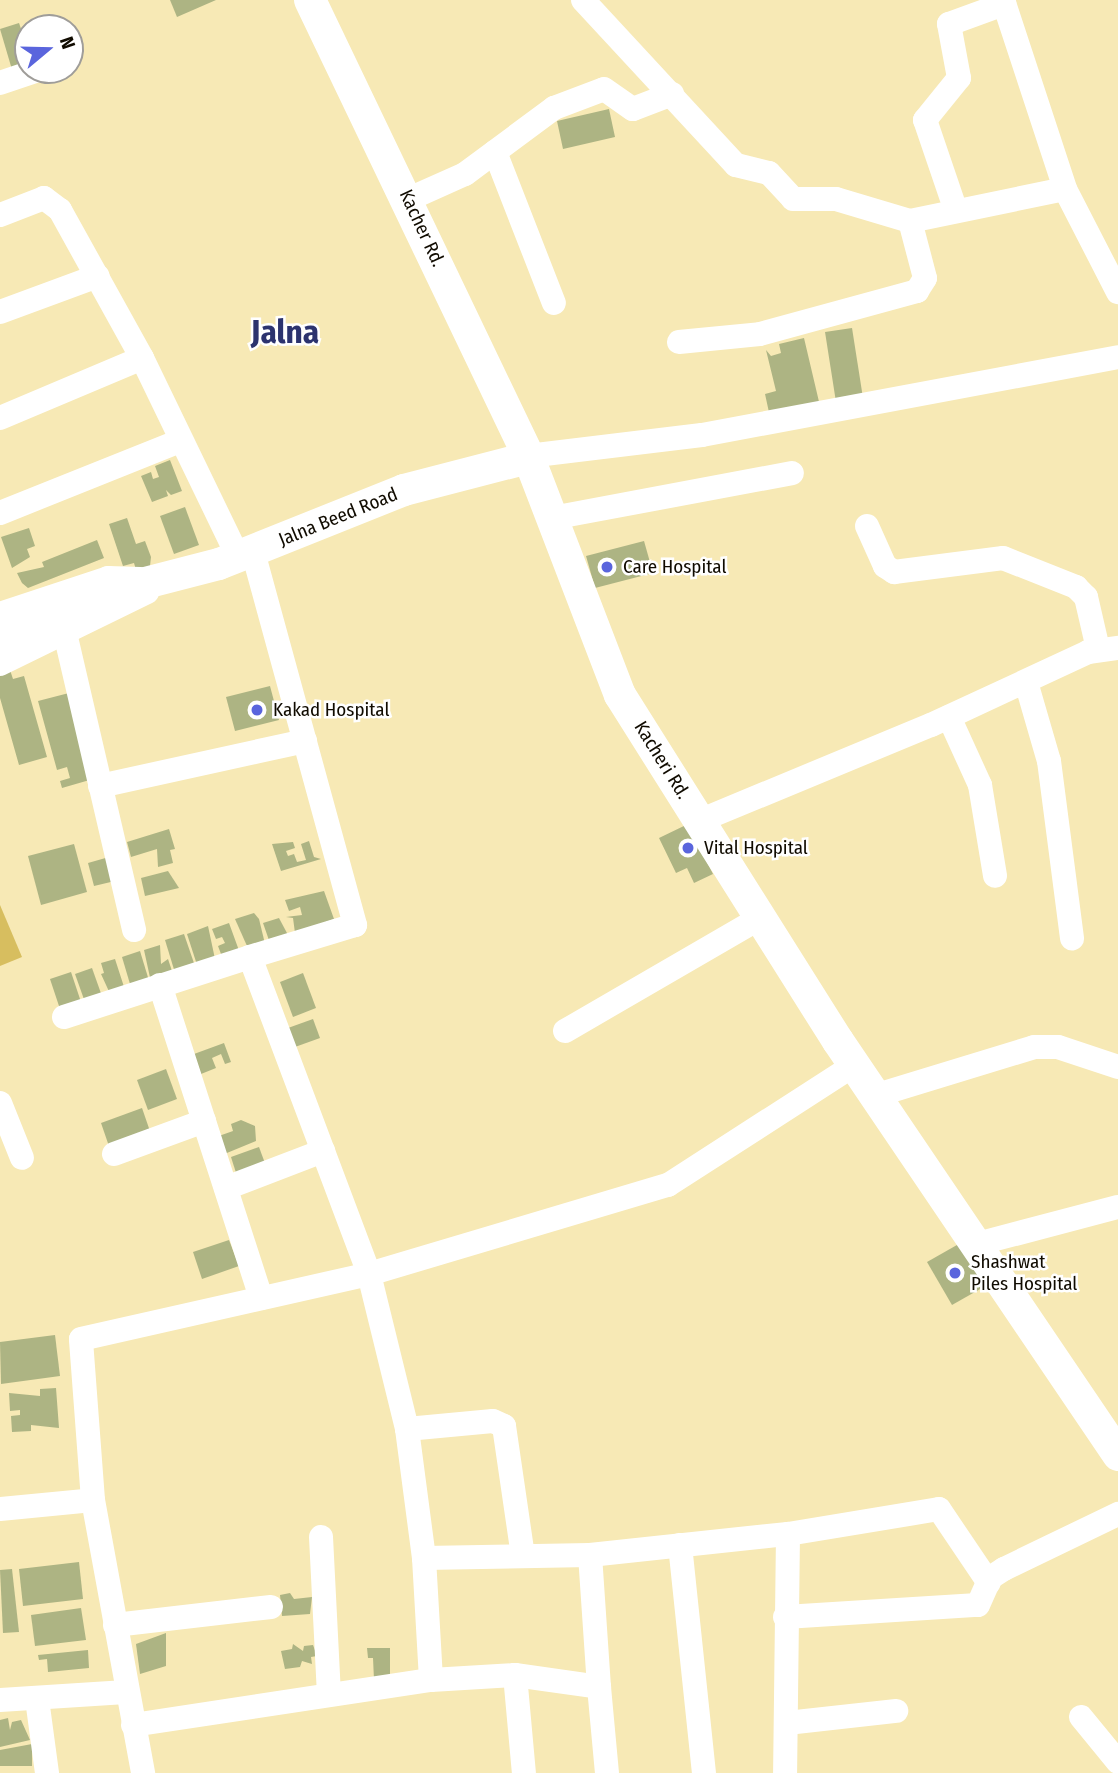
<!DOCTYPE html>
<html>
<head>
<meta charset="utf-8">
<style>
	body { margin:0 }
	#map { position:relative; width:1118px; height:1773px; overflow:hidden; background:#f7e9b5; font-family:"Fira Sans Condensed",sans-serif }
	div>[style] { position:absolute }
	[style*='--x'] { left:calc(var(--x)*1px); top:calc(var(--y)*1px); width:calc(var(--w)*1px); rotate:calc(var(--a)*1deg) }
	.green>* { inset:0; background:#d7be5f }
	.building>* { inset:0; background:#adb483 }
	.minor>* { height:24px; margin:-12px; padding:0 12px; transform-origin:12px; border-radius:12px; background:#fff }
	.major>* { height:32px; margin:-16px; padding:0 16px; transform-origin:16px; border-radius:16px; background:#fff }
	.dots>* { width:19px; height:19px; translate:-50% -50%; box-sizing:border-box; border:4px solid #fff; border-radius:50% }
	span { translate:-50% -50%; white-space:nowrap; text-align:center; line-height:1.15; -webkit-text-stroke:5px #fff; paint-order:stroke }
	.street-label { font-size:19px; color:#100b00 }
	.poi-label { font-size:19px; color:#100b00 }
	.left { translate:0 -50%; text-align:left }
	.town-label { font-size:33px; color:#2c336e; font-weight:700 }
	.north { position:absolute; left:14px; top:14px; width:70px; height:70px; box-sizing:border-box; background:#fff; border:2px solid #9f9d99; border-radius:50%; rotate:71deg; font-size:19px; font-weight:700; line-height:28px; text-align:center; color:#100b00 }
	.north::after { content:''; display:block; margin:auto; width:24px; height:32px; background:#5a65dd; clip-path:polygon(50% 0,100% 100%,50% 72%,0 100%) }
</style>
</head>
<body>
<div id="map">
	<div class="green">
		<i style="clip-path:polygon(0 905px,22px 957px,0 966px)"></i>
	</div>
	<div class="building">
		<i style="clip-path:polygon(170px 0,216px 0,177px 17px)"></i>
		<i style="clip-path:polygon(19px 23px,28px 49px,28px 68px,13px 73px,0 29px)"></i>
		<i style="clip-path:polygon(609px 109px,615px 137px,563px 149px,557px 121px)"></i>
		<i style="clip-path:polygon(852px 328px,863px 398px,836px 402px,825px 332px)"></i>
		<i style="clip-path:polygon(804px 338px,820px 406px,770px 417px,765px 394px,776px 391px,766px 350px,771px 356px,781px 353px,779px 344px)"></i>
		<i style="clip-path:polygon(170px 460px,182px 491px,171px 495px,166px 490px,168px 496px,152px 502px,141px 476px,151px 472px,153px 479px,159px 477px,155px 466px)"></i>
		<i style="clip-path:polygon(185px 507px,199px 545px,174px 554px,160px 516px)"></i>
		<i style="clip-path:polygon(127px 518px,136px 544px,145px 541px,151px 557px,150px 566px,136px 570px,134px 563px,123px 566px,109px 524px)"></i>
		<i style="clip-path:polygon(29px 528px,35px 546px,27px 549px,30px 557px,12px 568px,1px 537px)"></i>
		<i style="clip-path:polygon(97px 540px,104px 558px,28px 588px,22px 583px,17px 573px,44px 567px,42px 562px)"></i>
		<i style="clip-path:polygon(644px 541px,653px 573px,595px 588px,586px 556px)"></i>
		<i style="clip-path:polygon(9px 667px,13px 679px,24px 676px,47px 757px,19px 765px,0 698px,0 670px)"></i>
		<i style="clip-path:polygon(270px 686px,279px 720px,235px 731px,226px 697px)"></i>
		<i style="clip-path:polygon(69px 693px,93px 779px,62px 788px,60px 781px,70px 778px,67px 767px,57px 770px,38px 701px)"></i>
		<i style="clip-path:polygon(688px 824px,713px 874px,694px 883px,687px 868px,676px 873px,659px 838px)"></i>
		<i style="clip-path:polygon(169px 829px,175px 849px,170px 850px,173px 863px,158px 867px,157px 849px,131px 857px,127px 842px)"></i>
		<i style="clip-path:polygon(309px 841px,314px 857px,321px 859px,281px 871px,272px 844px,293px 842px,295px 848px,286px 851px,288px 856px,294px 854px,297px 862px,306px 860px,301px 844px)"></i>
		<i style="clip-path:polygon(74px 844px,87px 892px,41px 905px,28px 856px)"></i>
		<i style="clip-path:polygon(109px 857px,115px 881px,94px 886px,88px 863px)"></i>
		<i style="clip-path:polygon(168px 871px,179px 888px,145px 896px,141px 878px)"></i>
		<i style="clip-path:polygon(324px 891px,334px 919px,295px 933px,293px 918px,286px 917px,302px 915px,300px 907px,289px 911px,285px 900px)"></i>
		<i style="clip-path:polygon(254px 913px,259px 919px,266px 948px,247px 946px,235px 919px)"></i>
		<i style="clip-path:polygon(279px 918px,288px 935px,271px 946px,263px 923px)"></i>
		<i style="clip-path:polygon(229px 923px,241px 956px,224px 962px,218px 946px,225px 943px,222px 937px,216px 939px,212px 929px)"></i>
		<i style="clip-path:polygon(208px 926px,215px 959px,199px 971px,187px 934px)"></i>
		<i style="clip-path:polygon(184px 934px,196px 969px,176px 976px,165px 940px)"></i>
		<i style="clip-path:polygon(160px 945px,161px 964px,168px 959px,173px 974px,151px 982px,144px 950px)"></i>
		<i style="clip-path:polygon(140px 951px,150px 984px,130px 984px,122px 957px)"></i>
		<i style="clip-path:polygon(115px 959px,126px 993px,112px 998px,101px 974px,104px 973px,101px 963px)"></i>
		<i style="clip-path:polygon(92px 968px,103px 999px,86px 1005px,75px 974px)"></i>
		<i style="clip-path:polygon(71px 972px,83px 1008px,61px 1012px,50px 979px)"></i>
		<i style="clip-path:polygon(303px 973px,316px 1008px,293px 1017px,280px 982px)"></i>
		<i style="clip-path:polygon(313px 1019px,320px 1038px,295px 1047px,288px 1028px)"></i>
		<i style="clip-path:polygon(224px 1043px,231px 1062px,225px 1064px,221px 1054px,212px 1058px,216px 1068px,201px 1074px,194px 1054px)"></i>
		<i style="clip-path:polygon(166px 1069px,177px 1099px,148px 1110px,137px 1080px)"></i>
		<i style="clip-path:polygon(142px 1108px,152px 1137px,111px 1152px,101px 1123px)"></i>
		<i style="clip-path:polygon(241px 1120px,255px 1126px,256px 1141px,222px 1155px,216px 1137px,233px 1131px,231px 1124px)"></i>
		<i style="clip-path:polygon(259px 1147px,266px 1166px,237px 1176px,231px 1157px)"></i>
		<i style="clip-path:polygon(229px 1240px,239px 1266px,202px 1279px,193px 1252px)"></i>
		<i style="clip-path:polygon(964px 1241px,989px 1284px,952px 1305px,927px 1262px)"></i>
		<i style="clip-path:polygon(55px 1335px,60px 1376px,1px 1384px,0 1342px)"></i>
		<i style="clip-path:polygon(56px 1388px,59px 1428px,31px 1425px,31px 1431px,12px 1432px,11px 1416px,20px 1415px,20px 1410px,10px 1411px,9px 1393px,40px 1396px,40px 1389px)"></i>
		<i style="clip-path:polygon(79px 1562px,83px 1599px,23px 1606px,19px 1569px)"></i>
		<i style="clip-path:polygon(12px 1569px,19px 1632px,3px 1633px,0 1570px)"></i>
		<i style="clip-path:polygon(290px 1593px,294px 1599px,312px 1597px,310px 1614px,282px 1616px,280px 1595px)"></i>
		<i style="clip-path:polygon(81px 1608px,86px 1640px,35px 1646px,31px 1615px)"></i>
		<i style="clip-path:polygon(166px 1633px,166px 1666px,140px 1674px,136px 1644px)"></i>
		<i style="clip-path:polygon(293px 1644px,303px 1651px,304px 1646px,313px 1645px,317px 1656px,311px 1657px,312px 1664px,302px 1661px,300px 1667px,285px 1669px,281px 1651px,292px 1649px)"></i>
		<i style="clip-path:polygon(367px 1648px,390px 1648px,390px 1680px,374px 1680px,373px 1658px,368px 1658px)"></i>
		<i style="clip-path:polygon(88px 1650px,89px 1668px,48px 1672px,47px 1659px,39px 1660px,38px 1655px)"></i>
		<i style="clip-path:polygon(8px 1718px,10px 1730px,12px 1722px,21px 1720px,30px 1740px,0 1747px,0 1720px)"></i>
		<i style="clip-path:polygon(32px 1744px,32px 1766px,0 1766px,0 1750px)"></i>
	</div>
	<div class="minor">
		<i style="--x:583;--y:0;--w:225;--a:47.2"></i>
		<i style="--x:736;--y:165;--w:34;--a:14"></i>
		<i style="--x:769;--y:173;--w:35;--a:47"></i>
		<i style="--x:793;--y:199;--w:43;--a:0"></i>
		<i style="--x:836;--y:199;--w:77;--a:16.6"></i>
		<i style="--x:1003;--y:0;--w:199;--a:71.8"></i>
		<i style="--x:1065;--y:189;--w:116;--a:62.8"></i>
		<i style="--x:0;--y:83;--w:40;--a:-18.9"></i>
		<i style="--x:495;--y:152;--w:162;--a:68.7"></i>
		<i style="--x:409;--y:199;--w:61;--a:-24.1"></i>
		<i style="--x:465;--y:174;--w:111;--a:-36.6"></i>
		<i style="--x:554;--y:108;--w:53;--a:-20.8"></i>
		<i style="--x:604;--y:89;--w:35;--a:35"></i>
		<i style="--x:633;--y:109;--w:42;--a:-21"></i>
		<i style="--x:956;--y:211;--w:96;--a:-108.8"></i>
		<i style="--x:925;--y:120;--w:54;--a:-51"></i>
		<i style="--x:959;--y:78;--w:55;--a:-100.5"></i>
		<i style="--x:949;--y:24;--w:59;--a:-20"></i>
		<i style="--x:0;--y:215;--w:47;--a:-21.1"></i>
		<i style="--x:44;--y:198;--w:20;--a:37"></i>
		<i style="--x:60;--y:210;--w:169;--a:61"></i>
		<i style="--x:142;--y:358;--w:221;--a:64.2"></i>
		<i style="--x:0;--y:312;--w:104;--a:-20.2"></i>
		<i style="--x:679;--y:342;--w:81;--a:-5.6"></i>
		<i style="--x:760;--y:334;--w:163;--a:-15.3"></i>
		<i style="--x:917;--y:291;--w:15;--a:-58"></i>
		<i style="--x:925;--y:278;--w:59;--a:-104.7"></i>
		<i style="--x:910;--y:221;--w:158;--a:-11.7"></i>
		<i style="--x:0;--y:418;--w:154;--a:-22.9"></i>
		<i style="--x:528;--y:456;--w:175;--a:-6.9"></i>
		<i style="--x:702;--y:435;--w:423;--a:-10.6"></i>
		<i style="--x:0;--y:513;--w:194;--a:-21.8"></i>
		<i style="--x:552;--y:518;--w:244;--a:-10.6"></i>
		<i style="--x:867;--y:526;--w:44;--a:65.8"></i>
		<i style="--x:885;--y:566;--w:11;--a:34"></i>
		<i style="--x:894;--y:572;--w:110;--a:-7.3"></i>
		<i style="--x:1003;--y:558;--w:79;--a:21.7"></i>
		<i style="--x:1076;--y:587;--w:14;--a:45"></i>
		<i style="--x:1086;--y:597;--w:53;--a:77"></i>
		<i style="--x:253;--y:552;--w:387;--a:74.7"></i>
		<i style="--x:355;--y:925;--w:110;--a:163.1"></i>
		<i style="--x:250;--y:957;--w:339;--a:69.4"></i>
		<i style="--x:369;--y:1274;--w:160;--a:76.2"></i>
		<i style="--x:407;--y:1429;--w:130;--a:82.5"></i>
		<i style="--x:424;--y:1558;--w:122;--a:86.7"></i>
		<i style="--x:0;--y:614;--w:114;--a:-18.4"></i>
		<i style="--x:108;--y:578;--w:32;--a:2"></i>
		<i style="--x:65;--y:633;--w:305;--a:76.9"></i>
		<i style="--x:0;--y:664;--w:164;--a:-26.1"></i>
		<i style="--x:1026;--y:682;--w:82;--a:73.8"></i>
		<i style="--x:1049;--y:761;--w:179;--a:82.6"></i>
		<i style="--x:949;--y:717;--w:75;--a:65.5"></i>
		<i style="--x:980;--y:785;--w:92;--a:80.6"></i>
		<i style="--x:100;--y:786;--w:210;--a:-12.4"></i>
		<i style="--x:699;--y:821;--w:251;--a:-22.5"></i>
		<i style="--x:931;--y:725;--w:173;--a:-24.9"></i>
		<i style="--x:1088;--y:652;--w:30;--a:-8"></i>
		<i style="--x:160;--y:985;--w:329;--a:72.1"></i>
		<i style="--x:64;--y:1017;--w:195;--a:-17.9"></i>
		<i style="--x:565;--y:1031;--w:225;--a:-30.1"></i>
		<i style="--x:874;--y:1096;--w:167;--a:-17"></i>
		<i style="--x:1034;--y:1047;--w:24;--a:0"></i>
		<i style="--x:1058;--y:1047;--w:63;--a:18.4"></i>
		<i style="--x:0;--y:1103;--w:59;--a:68.2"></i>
		<i style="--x:114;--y:1154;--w:96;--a:-20.1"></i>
		<i style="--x:226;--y:1188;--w:104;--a:-20.9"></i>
		<i style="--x:973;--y:1245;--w:150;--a:-14.7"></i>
		<i style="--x:407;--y:1429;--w:86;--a:-5.3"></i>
		<i style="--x:493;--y:1421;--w:12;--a:24"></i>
		<i style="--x:504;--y:1426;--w:131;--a:81.7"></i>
		<i style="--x:93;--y:1500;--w:161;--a:-94.3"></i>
		<i style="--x:81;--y:1339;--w:295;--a:-12.7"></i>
		<i style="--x:369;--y:1274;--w:312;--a:-16.6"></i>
		<i style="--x:668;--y:1185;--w:221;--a:-32.8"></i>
		<i style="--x:0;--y:1509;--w:93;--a:-5.5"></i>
		<i style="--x:93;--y:1500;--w:278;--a:79.6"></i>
		<i style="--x:788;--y:1534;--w:153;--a:-9.4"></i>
		<i style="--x:939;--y:1509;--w:89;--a:56"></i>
		<i style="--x:321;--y:1537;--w:158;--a:87.1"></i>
		<i style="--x:680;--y:1545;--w:229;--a:84"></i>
		<i style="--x:424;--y:1558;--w:166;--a:-1"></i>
		<i style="--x:785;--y:1617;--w:193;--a:-3.6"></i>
		<i style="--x:978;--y:1605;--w:30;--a:-66"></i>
		<i style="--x:990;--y:1578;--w:17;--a:-33"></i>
		<i style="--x:1004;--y:1569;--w:127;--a:-25.8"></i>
		<i style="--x:115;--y:1625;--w:157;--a:-6.6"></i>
		<i style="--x:515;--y:1675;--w:98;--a:84.8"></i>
		<i style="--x:599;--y:1687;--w:132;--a:-93.9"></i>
		<i style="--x:590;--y:1555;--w:199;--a:-6.1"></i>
		<i style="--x:788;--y:1534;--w:239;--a:90.7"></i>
		<i style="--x:37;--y:1699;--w:75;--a:82.3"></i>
		<i style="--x:0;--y:1700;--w:126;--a:-3.6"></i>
		<i style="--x:1081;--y:1717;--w:58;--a:50.6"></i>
		<i style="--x:787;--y:1723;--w:110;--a:-6.3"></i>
		<i style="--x:133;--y:1725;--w:301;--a:-8.6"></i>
		<i style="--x:431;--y:1680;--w:84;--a:-3.4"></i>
		<i style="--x:515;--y:1675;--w:85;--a:8.1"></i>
		<i style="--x:599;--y:1687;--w:86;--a:84.7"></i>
	</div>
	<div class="major">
		<i style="--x:310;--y:0;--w:502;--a:64.4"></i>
		<i style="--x:527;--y:453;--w:259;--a:69"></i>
		<i style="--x:620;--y:695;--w:409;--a:57.8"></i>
		<i style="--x:838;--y:1041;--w:500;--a:55.9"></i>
		<i style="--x:0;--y:642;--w:133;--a:-23.5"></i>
		<i style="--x:122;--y:589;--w:100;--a:-14.5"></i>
		<i style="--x:219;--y:564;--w:199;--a:-21.8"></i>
		<i style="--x:404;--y:490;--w:128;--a:-14.5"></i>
	</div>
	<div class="dots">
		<i style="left:607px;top:567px;background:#5a65dd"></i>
		<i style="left:257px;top:710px;background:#5a65dd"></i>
		<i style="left:688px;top:848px;background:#5a65dd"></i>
		<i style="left:955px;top:1273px;background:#5a65dd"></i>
	</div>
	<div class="street-label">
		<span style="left:422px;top:228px;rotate:65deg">Kacher Rd.</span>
		<span style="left:338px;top:517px;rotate:-22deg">Jalna Beed Road</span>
		<span style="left:662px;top:760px;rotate:58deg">Kacheri Rd.</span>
	</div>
	<div class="poi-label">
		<span class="left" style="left:623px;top:567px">Care Hospital</span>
		<span class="left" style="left:273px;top:710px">Kakad Hospital</span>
		<span class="left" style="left:704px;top:848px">Vital Hospital</span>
		<span class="left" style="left:971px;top:1273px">Shashwat<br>Piles Hospital</span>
	</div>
	<div class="town-label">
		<span style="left:285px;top:333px">Jalna</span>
	</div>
	<div class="north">N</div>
</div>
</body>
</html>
